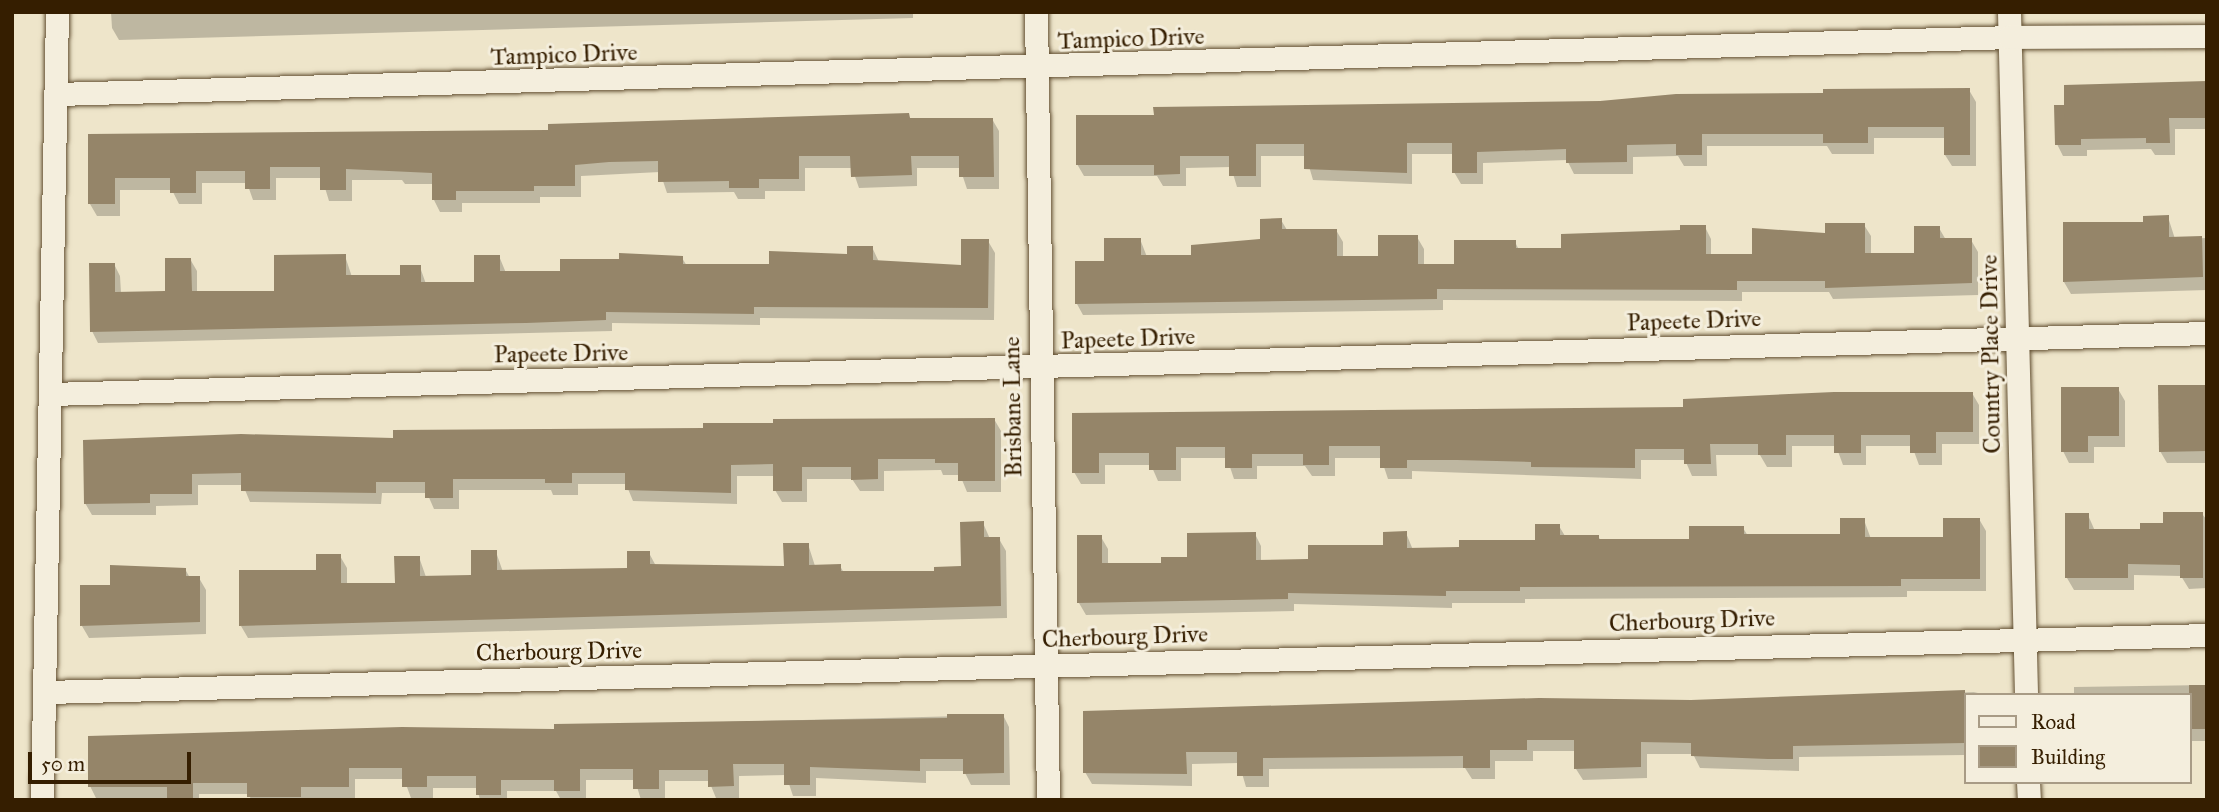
<!DOCTYPE html>
<html>
<head>
<meta charset="utf-8">
<style>
	body { margin:0 }
	#map { position:relative; width:2219px; height:812px; overflow:hidden; background:#eee5ca; font-family:"IM FELL Great Primer",serif }
	div>[style] { position:absolute }
	[style*='--x'] { left:calc(var(--x)*1px); top:calc(var(--y)*1px); width:calc(var(--w)*1px); rotate:calc(var(--a)*1deg) }
	.shadow>* { inset:0; background:#0003 }
	.building>* { inset:0; background:#958569 }
	.roads { filter:drop-shadow(0 0 2px #635032) drop-shadow(0 0 2px #635032) }
	.minor>* { height:23px; margin:-11.5px; padding:0 11.5px; transform-origin:11.5px; border-radius:11.5px; background:#f4eedd }
	span { translate:-50% -50%; white-space:nowrap; text-align:center; line-height:1.15; -webkit-text-stroke:6px #f4eedd; paint-order:stroke }
	.street-label { font-size:24px; color:#351e00 }
	.frame { position:absolute; inset:0; border:14px solid #351e00; pointer-events:none }
	.legend { position:absolute; left:1964px; top:693px; width:228px; height:91px; box-sizing:border-box; background:#f4eedd; border:2px solid #a89b85; margin:0; padding:9px 12px; list-style:none; font-size:21px; color:#351e00 }
	.legend li { display:flex; align-items:center; gap:14px; height:35px }
	.legend b { width:35px; border:2px solid #a89b85 }
	.scale { position:absolute; left:28px; top:752px; width:163px; height:32px; box-sizing:border-box; border:4px solid #351e00; border-top:0; padding-left:9px; font-size:21px; line-height:24px; white-space:nowrap; color:#351e00; -webkit-text-stroke:5px #f4eedd; paint-order:stroke }
</style>
</head>
<body>
<div id="map">
	<div class="shadow">
		<i style="clip-path:polygon(111px 12px,913px 12px,913px 18px,119px 40px,112px 28px)"></i>
		<i style="clip-path:polygon(2207px 84px,2207px 129px,2175px 129px,2175px 155px,2155px 155px,2151px 149px,2087px 150px,2087px 156px,2063px 156px,2057px 144px)"></i>
		<i style="clip-path:polygon(1969px 90px,1976px 102px,1976px 166px,1952px 166px,1945px 155px,1945px 138px,1874px 138px,1874px 154px,1832px 154px,1827px 146px,1707px 146px,1707px 166px,1684px 166px,1678px 156px,1633px 157px,1633px 174px,1574px 174px,1567px 160px,1483px 163px,1483px 184px,1461px 184px,1454px 172px,1454px 154px,1412px 154px,1412px 184px,1313px 180px,1306px 156px,1261px 156px,1261px 187px,1237px 187px,1231px 167px,1186px 168px,1186px 186px,1163px 186px,1157px 176px,1084px 176px,1077px 164px,1155px 117px)"></i>
		<i style="clip-path:polygon(908px 115px,911px 120px,992px 119px,999px 131px,999px 189px,967px 189px,960px 168px,917px 168px,917px 186px,859px 188px,852px 168px,805px 168px,805px 191px,765px 191px,765px 199px,738px 199px,734px 192px,667px 193px,660px 172px,581px 176px,581px 197px,540px 197px,540px 203px,462px 203px,462px 212px,440px 212px,434px 200px,434px 184px,405px 184px,402px 180px,352px 180px,352px 201px,329px 201px,322px 178px,276px 178px,276px 200px,253px 200px,247px 183px,202px 183px,202px 204px,179px 204px,172px 190px,120px 190px,120px 216px,97px 216px,90px 204px,90px 136px,550px 132px)"></i>
		<i style="clip-path:polygon(2168px 217px,2175px 239px,2207px 238px,2207px 290px,2071px 294px,2064px 282px,2145px 224px)"></i>
		<i style="clip-path:polygon(1281px 220px,1287px 230px,1336px 230px,1343px 242px,1343px 258px,1380px 258px,1417px 237px,1424px 249px,1424px 266px,1455px 266px,1515px 242px,1519px 250px,1563px 250px,1705px 227px,1711px 239px,1711px 256px,1754px 256px,1864px 225px,1871px 236px,1871px 255px,1916px 255px,1939px 228px,1946px 240px,1971px 240px,1978px 252px,1978px 295px,1833px 299px,1829px 292px,1742px 292px,1742px 301px,1443px 300px,1443px 310px,1083px 315px,1077px 304px,1106px 263px,1140px 239px,1147px 257px,1192px 257px,1262px 241px)"></i>
		<i style="clip-path:polygon(988px 241px,995px 253px,994px 320px,760px 318px,760px 325px,612px 323px,612px 331px,98px 343px,92px 331px,114px 264px,120px 276px,121px 293px,167px 293px,190px 259px,197px 271px,197px 293px,276px 293px,345px 256px,352px 277px,402px 276px,420px 267px,426px 284px,476px 284px,499px 256px,506px 273px,562px 273px,682px 258px,687px 266px,771px 266px,849px 256px,872px 247px,879px 262px,963px 267px)"></i>
		<i style="clip-path:polygon(2207px 387px,2207px 463px,2167px 463px,2160px 451px)"></i>
		<i style="clip-path:polygon(2118px 389px,2125px 401px,2125px 447px,2094px 447px,2094px 463px,2069px 463px,2063px 451px)"></i>
		<i style="clip-path:polygon(1972px 393px,1979px 405px,1979px 444px,1942px 444px,1942px 465px,1919px 465px,1912px 446px,1866px 446px,1866px 465px,1843px 465px,1836px 446px,1792px 446px,1792px 467px,1767px 467px,1760px 455px,1716px 455px,1717px 476px,1692px 476px,1685px 460px,1641px 460px,1641px 479px,1412px 471px,1412px 479px,1388px 479px,1381px 458px,1335px 458px,1335px 476px,1312px 476px,1305px 466px,1257px 466px,1257px 479px,1234px 479px,1227px 458px,1181px 458px,1181px 481px,1158px 481px,1151px 465px,1105px 465px,1105px 484px,1081px 484px,1074px 472px,1074px 415px,1685px 408px)"></i>
		<i style="clip-path:polygon(994px 419px,1001px 431px,1001px 492px,967px 492px,960px 475px,943px 475px,941px 470px,884px 471px,884px 491px,860px 491px,852px 479px,807px 479px,807px 502px,782px 502px,775px 490px,775px 476px,737px 476px,737px 504px,633px 501px,626px 484px,578px 484px,578px 495px,553px 495px,551px 490px,459px 490px,459px 509px,434px 509px,427px 493px,382px 493px,381px 504px,250px 502px,243px 485px,198px 485px,198px 505px,156px 506px,156px 515px,92px 515px,85px 503px,85px 442px,395px 440px)"></i>
		<i style="clip-path:polygon(2202px 514px,2207px 520px,2207px 588px,2189px 589px,2181px 576px,2134px 575px,2134px 590px,2074px 590px,2067px 578px,2088px 515px,2095px 531px,2142px 531px)"></i>
		<i style="clip-path:polygon(1979px 519px,1986px 531px,1986px 591px,1907px 591px,1907px 597px,1525px 599px,1525px 603px,1452px 603px,1452px 608px,1294px 604px,1294px 611px,1086px 615px,1079px 603px,1079px 537px,1101px 537px,1108px 549px,1108px 565px,1163px 565px,1255px 534px,1261px 546px,1261px 562px,1310px 561px,1384px 546px,1406px 533px,1413px 550px,1460px 549px,1537px 542px,1559px 526px,1565px 536px,1598px 536px,1601px 541px,1690px 541px,1743px 528px,1748px 536px,1842px 536px,1864px 520px,1871px 539px,1944px 539px)"></i>
		<i style="clip-path:polygon(983px 523px,990px 539px,999px 539px,1006px 551px,1007px 618px,248px 638px,241px 626px,340px 556px,347px 568px,347px 585px,397px 585px,419px 557px,426px 577px,472px 577px,496px 552px,503px 572px,628px 569px,649px 553px,656px 566px,785px 568px,808px 544px,815px 566px,840px 566px,844px 573px,936px 573px,963px 568px)"></i>
		<i style="clip-path:polygon(185px 569px,190px 578px,199px 578px,206px 590px,206px 634px,89px 638px,82px 626px,112px 586px)"></i>
		<i style="clip-path:polygon(2207px 685px,2207px 741px,2189px 741px,2189px 695px,2074px 695px,2074px 687px)"></i>
		<i style="clip-path:polygon(1978px 692px,1965px 695px,1965px 755px,1799px 757px,1799px 771px,1700px 768px,1693px 754px,1647px 754px,1647px 778px,1583px 780px,1576px 769px,1576px 751px,1533px 751px,1533px 761px,1495px 761px,1495px 779px,1472px 779px,1465px 768px,1269px 769px,1269px 787px,1246px 787px,1239px 763px,1192px 764px,1192px 786px,1092px 784px,1085px 772px,1084px 713px,1691px 702px)"></i>
		<i style="clip-path:polygon(1003px 715px,1009px 727px,1010px 785px,971px 785px,964px 771px,926px 771px,926px 783px,816px 778px,816px 796px,793px 796px,786px 775px,739px 776px,739px 798px,716px 798px,709px 781px,665px 781px,665px 800px,641px 800px,635px 780px,586px 780px,586px 800px,561px 800px,556px 791px,507px 791px,507px 800px,480px 800px,477px 788px,433px 788px,433px 798px,411px 798px,404px 779px,355px 779px,355px 799px,251px 800px,249px 794px,199px 794px,199px 800px,96px 798px,90px 786px,556px 731px,556px 726px)"></i>
	</div>
	<div class="building">
		<i style="clip-path:polygon(2207px 81px,2207px 118px,2169px 118px,2170px 143px,2146px 143px,2146px 138px,2081px 139px,2081px 145px,2055px 145px,2054px 105px,2064px 105px,2064px 85px)"></i>
		<i style="clip-path:polygon(1970px 88px,1970px 155px,1944px 155px,1944px 127px,1868px 127px,1868px 143px,1823px 143px,1823px 134px,1702px 134px,1702px 155px,1676px 155px,1676px 144px,1627px 145px,1627px 162px,1566px 163px,1566px 149px,1477px 152px,1477px 173px,1452px 173px,1452px 143px,1407px 143px,1407px 173px,1304px 169px,1304px 144px,1256px 144px,1256px 176px,1229px 176px,1229px 156px,1180px 156px,1180px 174px,1154px 175px,1154px 165px,1076px 165px,1076px 115px,1154px 115px,1153px 107px,1600px 101px,1676px 94px,1823px 93px,1823px 89px)"></i>
		<i style="clip-path:polygon(909px 113px,910px 118px,993px 118px,994px 177px,959px 177px,959px 156px,911px 156px,912px 175px,851px 177px,850px 156px,799px 156px,799px 179px,759px 179px,759px 188px,729px 188px,729px 181px,658px 182px,658px 161px,609px 162px,575px 165px,575px 186px,534px 186px,534px 191px,456px 191px,456px 200px,432px 200px,432px 173px,346px 169px,346px 190px,320px 190px,320px 167px,270px 167px,270px 189px,245px 189px,245px 171px,196px 171px,196px 193px,170px 193px,170px 178px,115px 178px,115px 204px,88px 204px,88px 134px,548px 130px,548px 124px)"></i>
		<i style="clip-path:polygon(2169px 215px,2169px 237px,2202px 236px,2203px 277px,2063px 282px,2063px 222px,2143px 222px,2143px 216px)"></i>
		<i style="clip-path:polygon(1282px 218px,1282px 229px,1337px 229px,1337px 256px,1378px 256px,1378px 235px,1418px 235px,1418px 264px,1454px 264px,1454px 240px,1516px 240px,1516px 248px,1561px 248px,1561px 234px,1680px 230px,1680px 225px,1706px 225px,1706px 254px,1752px 254px,1752px 228px,1825px 233px,1825px 223px,1865px 223px,1865px 253px,1914px 253px,1914px 226px,1940px 226px,1940px 238px,1972px 238px,1972px 283px,1825px 288px,1825px 281px,1737px 281px,1737px 290px,1437px 289px,1437px 299px,1075px 304px,1075px 261px,1104px 261px,1104px 238px,1141px 238px,1141px 255px,1191px 255px,1191px 245px,1260px 239px,1260px 219px)"></i>
		<i style="clip-path:polygon(961px 239px,989px 239px,988px 308px,754px 307px,754px 314px,606px 312px,606px 320px,526px 323px,90px 332px,89px 263px,115px 263px,115px 292px,165px 291px,165px 258px,191px 258px,192px 291px,274px 291px,274px 255px,346px 254px,346px 275px,400px 275px,400px 265px,421px 265px,421px 282px,474px 282px,474px 255px,500px 255px,500px 271px,560px 271px,560px 259px,619px 259px,619px 253px,683px 256px,683px 264px,769px 264px,769px 251px,847px 254px,847px 246px,873px 246px,873px 260px,961px 265px)"></i>
		<i style="clip-path:polygon(2158px 385px,2207px 385px,2207px 451px,2159px 452px)"></i>
		<i style="clip-path:polygon(2061px 387px,2119px 387px,2119px 436px,2088px 436px,2088px 452px,2061px 452px)"></i>
		<i style="clip-path:polygon(1834px 392px,1973px 392px,1973px 432px,1936px 432px,1936px 453px,1910px 453px,1910px 435px,1861px 435px,1861px 453px,1834px 453px,1834px 435px,1786px 435px,1786px 455px,1758px 455px,1758px 444px,1710px 444px,1711px 464px,1684px 464px,1684px 449px,1635px 449px,1635px 468px,1531px 467px,1531px 462px,1457px 460px,1407px 460px,1407px 468px,1380px 468px,1380px 446px,1329px 446px,1329px 465px,1303px 465px,1303px 454px,1252px 454px,1252px 468px,1225px 468px,1225px 447px,1176px 447px,1176px 470px,1149px 470px,1149px 453px,1099px 453px,1099px 473px,1072px 473px,1072px 413px,1683px 407px,1683px 399px)"></i>
		<i style="clip-path:polygon(995px 418px,995px 481px,958px 481px,958px 463px,935px 463px,935px 459px,878px 459px,878px 479px,851px 480px,851px 467px,802px 467px,802px 491px,773px 491px,773px 464px,731px 465px,731px 493px,625px 490px,625px 473px,572px 473px,572px 483px,545px 483px,545px 479px,453px 479px,453px 498px,425px 498px,425px 482px,376px 482px,376px 493px,241px 491px,241px 473px,192px 474px,192px 494px,150px 494px,150px 503px,84px 504px,83px 440px,241px 434px,393px 438px,393px 430px,703px 428px,703px 423px,773px 423px,773px 419px)"></i>
		<i style="clip-path:polygon(2163px 512px,2203px 512px,2203px 578px,2180px 578px,2180px 565px,2128px 564px,2128px 578px,2065px 578px,2065px 513px,2089px 513px,2089px 529px,2140px 529px,2140px 523px,2163px 523px)"></i>
		<i style="clip-path:polygon(1840px 518px,1865px 518px,1865px 537px,1943px 537px,1943px 518px,1980px 518px,1980px 579px,1901px 579px,1901px 586px,1520px 587px,1520px 591px,1446px 591px,1446px 596px,1288px 593px,1288px 599px,1077px 603px,1077px 535px,1102px 535px,1102px 563px,1161px 563px,1161px 557px,1187px 557px,1187px 533px,1256px 532px,1256px 560px,1308px 559px,1308px 545px,1383px 545px,1383px 532px,1407px 531px,1407px 548px,1459px 547px,1459px 540px,1535px 540px,1535px 524px,1560px 524px,1560px 535px,1599px 535px,1599px 539px,1689px 539px,1689px 526px,1744px 526px,1744px 534px,1840px 534px)"></i>
		<i style="clip-path:polygon(984px 521px,984px 537px,1000px 537px,1001px 606px,239px 626px,239px 570px,316px 570px,316px 554px,341px 554px,341px 583px,395px 583px,394px 556px,420px 556px,420px 576px,471px 575px,471px 550px,497px 550px,497px 570px,627px 568px,627px 551px,650px 551px,650px 564px,784px 566px,783px 543px,809px 543px,809px 565px,841px 564px,841px 571px,934px 571px,934px 567px,961px 566px,960px 522px)"></i>
		<i style="clip-path:polygon(110px 565px,186px 568px,186px 576px,200px 576px,200px 622px,80px 626px,80px 585px,110px 585px)"></i>
		<i style="clip-path:polygon(2189px 685px,2207px 685px,2207px 729px,2189px 729px)"></i>
		<i style="clip-path:polygon(1965px 690px,1965px 743px,1793px 746px,1793px 759px,1768px 759px,1691px 756px,1691px 743px,1641px 742px,1641px 767px,1574px 769px,1574px 740px,1527px 740px,1527px 750px,1490px 750px,1490px 768px,1463px 768px,1463px 756px,1263px 758px,1263px 776px,1237px 776px,1237px 752px,1186px 752px,1187px 774px,1083px 773px,1083px 711px,1539px 698px,1691px 700px)"></i>
		<i style="clip-path:polygon(947px 714px,1004px 714px,1004px 773px,963px 774px,963px 759px,920px 759px,920px 771px,810px 767px,810px 785px,784px 785px,784px 764px,733px 764px,734px 786px,708px 787px,708px 770px,659px 770px,659px 789px,633px 789px,633px 769px,580px 769px,580px 791px,554px 791px,554px 780px,501px 780px,501px 795px,476px 795px,476px 776px,427px 776px,427px 787px,402px 787px,402px 768px,349px 768px,349px 787px,301px 787px,301px 797px,247px 797px,247px 783px,193px 783px,193px 800px,167px 800px,167px 787px,88px 787px,88px 736px,402px 727px,554px 729px,554px 724px,947px 718px)"></i>
	</div>
	<div class="roads">
		<div class="minor">
			<i style="--x:1036;--y:12;--w:788;--a:89.13"></i>
			<i style="--x:2009;--y:12;--w:683;--a:88.57"></i>
			<i style="--x:57;--y:94;--w:1953;--a:-1.67"></i>
			<i style="--x:2009;--y:37;--w:198;--a:-0.3"></i>
			<i style="--x:50;--y:394;--w:2158;--a:-1.62"></i>
			<i style="--x:46;--y:692;--w:2162;--a:-1.51"></i>
			<i style="--x:2028;--y:782;--w:18;--a:87"></i>
			<i style="--x:42;--y:800;--w:788;--a:-88.91"></i>
		</div>
	</div>
	<div class="street-label">
		<span style="left:1131px;top:39px;rotate:-2deg">Tampico Drive</span>
		<span style="left:564px;top:55px;rotate:-2deg">Tampico Drive</span>
		<span style="left:1694px;top:321px;rotate:-2deg">Papeete Drive</span>
		<span style="left:1128px;top:339px;rotate:-2deg">Papeete Drive</span>
		<span style="left:561px;top:354px;rotate:-1deg">Papeete Drive</span>
		<span style="left:1991px;top:354px;rotate:-91deg">Country Place Drive</span>
		<span style="left:1013px;top:407px;rotate:-91deg">Brisbane Lane</span>
		<span style="left:1692px;top:621px;rotate:-2deg">Cherbourg Drive</span>
		<span style="left:1125px;top:637px;rotate:-2deg">Cherbourg Drive</span>
		<span style="left:559px;top:652px;rotate:-1deg">Cherbourg Drive</span>
	</div>
	<div class="frame"></div>
	<ul class="legend">
	<li><b style="height:9px;background:#f4eedd"></b>Road</li>
	<li><b style="height:19px;background:#958569"></b>Building</li>
	</ul>
	<div class="scale">50 m</div>
</div>
</body>
</html>
